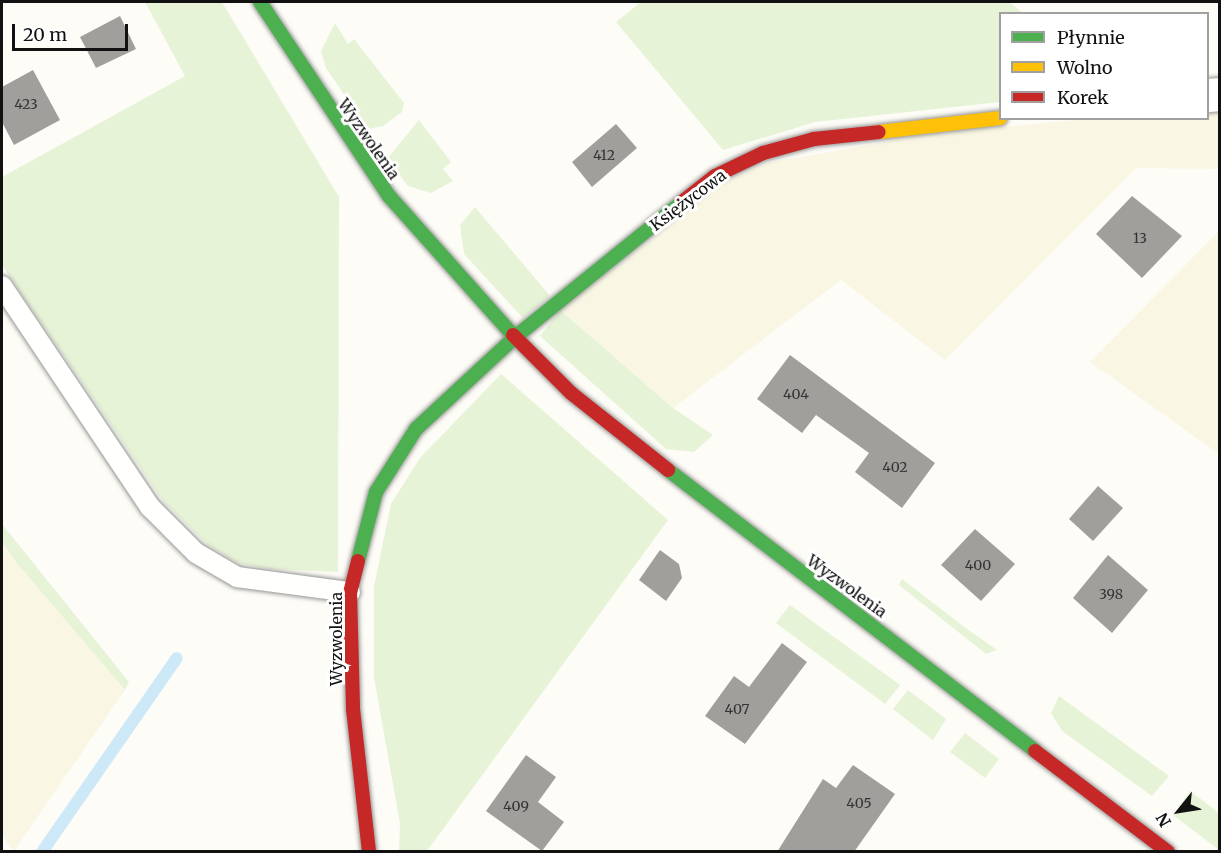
<!DOCTYPE html>
<html>
<head>
<meta charset="utf-8">
<style>
	body { margin:0 }
	#map { position:relative; width:1221px; height:853px; overflow:hidden; background:#fdfcf7; font-family:Merriweather,serif }
	div>[style] { position:absolute }
	[style*='--x'] { left:calc(var(--x)*1px); top:calc(var(--y)*1px); width:calc(var(--w)*1px); rotate:calc(var(--a)*1deg) }
	.farmland>* { inset:0; background:#f9f7e4 }
	.green>* { inset:0; background:#e7f3d7 }
	.stream>* { height:12px; margin:-6px; padding:0 6px; transform-origin:6px; border-radius:6px; background:#cde8f7 }
	.building>* { inset:0; background:#a19f9c }
	.roads { filter:drop-shadow(0 0 2px #979795) drop-shadow(0 0 2px #979795) }
	.lane>* { height:20px; margin:-10px; padding:0 10px; transform-origin:10px; border-radius:10px; background:#fffffe }
	.street>* { height:33px; margin:-16.5px; padding:0 16.5px; transform-origin:16.5px; border-radius:16.5px; background:#fffffe }
	.fast>* { height:14px; margin:-7px; padding:0 7px; transform-origin:7px; border-radius:7px; background:#4caf50 }
	.slow>* { height:14px; margin:-7px; padding:0 7px; transform-origin:7px; border-radius:7px; background:#ffc107 }
	.jam>* { height:14px; margin:-7px; padding:0 7px; transform-origin:7px; border-radius:7px; background:#c62828 }
	span { translate:-50% -50%; white-space:nowrap; text-align:center; line-height:1.15; -webkit-text-stroke:6px #fff; paint-order:stroke }
	.number-label { font-size:14px; color:#353434 }
	.number-label span { -webkit-text-stroke-width:0 }
	.street-label { font-size:16px; color:#111 }
	.frame { position:absolute; inset:0; border:3px solid #111; pointer-events:none }
	.legend { position:absolute; left:999px; top:12px; width:210px; height:108px; box-sizing:border-box; background:#fff; border:2px solid #a0a0a0; margin:0; padding:8px 10px; list-style:none; font-size:18px; color:#111 }
	.legend li { display:flex; align-items:center; gap:12px; height:30px }
	.legend b { width:30px; border:2px solid #a0a0a0 }
	.north { position:absolute; left:1149px; top:781px; width:60px; height:60px; -webkit-text-stroke:4px #fff; paint-order:stroke; rotate:240deg; font-size:16px; font-weight:700; line-height:24px; text-align:center; color:#111 }
	.north::after { content:''; display:block; margin:auto; width:21px; height:27px; background:#111; clip-path:polygon(50% 0,100% 100%,50% 72%,0 100%) }
	.scale { position:absolute; left:12px; top:24px; width:116px; height:27px; box-sizing:border-box; border:3px solid #111; border-top:0; padding-left:8px; font-size:18px; line-height:21px; white-space:nowrap; color:#111; -webkit-text-stroke:4px #fff; paint-order:stroke }
</style>
</head>
<body>
<div id="map">
	<div class="farmland">
		<i style="clip-path:polygon(1208px 105px,1219px 105px,1219px 169px,1136px 168px,945px 360px,841px 280px,673px 408px,560px 310px,725px 183px,767px 163px,925px 135px,1083px 119px,1208px 118px)"></i>
		<i style="clip-path:polygon(1219px 231px,1219px 454px,1090px 362px)"></i>
		<i style="clip-path:polygon(2px 542px,125px 690px,14px 851px,2px 836px)"></i>
	</div>
	<div class="green">
		<i style="clip-path:polygon(145px 2px,222px 2px,339px 197px,338px 572px,270px 569px,238px 563px,209px 546px,164px 502px,2px 265px,2px 177px,185px 76px)"></i>
		<i style="clip-path:polygon(641px 2px,1009px 2px,1023px 13px,1000px 14px,1000px 102px,815px 122px,723px 150px,616px 22px)"></i>
		<i style="clip-path:polygon(335px 23px,348px 44px,354px 39px,404px 103px,402px 112px,383px 126px,368px 129px,326px 68px,321px 51px)"></i>
		<i style="clip-path:polygon(419px 120px,451px 162px,443px 169px,453px 181px,431px 193px,408px 186px,387px 159px)"></i>
		<i style="clip-path:polygon(475px 207px,550px 296px,523px 318px,464px 254px,460px 225px)"></i>
		<i style="clip-path:polygon(560px 310px,673px 408px,713px 435px,694px 452px,666px 449px,540px 336px)"></i>
		<i style="clip-path:polygon(501px 374px,668px 520px,427px 851px,399px 851px,400px 824px,374px 677px,374px 586px,391px 504px,420px 458px)"></i>
		<i style="clip-path:polygon(2px 524px,129px 682px,125px 690px,16px 562px,2px 542px)"></i>
		<i style="clip-path:polygon(902px 579px,967px 629px,997px 650px,986px 654px,899px 585px)"></i>
		<i style="clip-path:polygon(790px 605px,900px 685px,885px 704px,776px 623px)"></i>
		<i style="clip-path:polygon(908px 690px,946px 719px,933px 740px,893px 709px)"></i>
		<i style="clip-path:polygon(1059px 696px,1169px 776px,1152px 796px,1062px 731px,1051px 713px)"></i>
		<i style="clip-path:polygon(965px 733px,999px 759px,985px 778px,950px 752px)"></i>
		<i style="clip-path:polygon(1190px 791px,1219px 813px,1219px 850px,1173px 815px)"></i>
	</div>
	<div class="stream">
		<i style="--x:42;--y:852;--w:236;--a:-55.2"></i>
	</div>
	<div class="building">
		<i style="clip-path:polygon(120px 16px,136px 49px,96px 68px,80px 37px)"></i>
		<i style="clip-path:polygon(33px 70px,60px 120px,14px 145px,2px 122px,2px 87px)"></i>
		<i style="clip-path:polygon(616px 124px,637px 148px,592px 187px,572px 162px)"></i>
		<i style="clip-path:polygon(1132px 196px,1182px 236px,1142px 278px,1096px 234px)"></i>
		<i style="clip-path:polygon(790px 355px,935px 463px,902px 508px,855px 472px,869px 453px,816px 415px,802px 433px,757px 399px)"></i>
		<i style="clip-path:polygon(1098px 486px,1123px 508px,1093px 541px,1069px 519px)"></i>
		<i style="clip-path:polygon(975px 529px,1015px 564px,981px 601px,941px 565px)"></i>
		<i style="clip-path:polygon(660px 550px,679px 564px,682px 578px,666px 601px,639px 580px)"></i>
		<i style="clip-path:polygon(1108px 555px,1148px 590px,1112px 633px,1073px 598px)"></i>
		<i style="clip-path:polygon(782px 643px,807px 662px,745px 744px,705px 716px,734px 676px,749px 687px)"></i>
		<i style="clip-path:polygon(526px 755px,556px 777px,538px 802px,564px 822px,542px 851px,486px 811px)"></i>
		<i style="clip-path:polygon(853px 765px,895px 794px,854px 852px,777px 852px,823px 779px,836px 788px)"></i>
	</div>
	<div class="roads">
		<div class="lane">
			<i style="--x:2;--y:286;--w:266;--a:56.2"></i>
			<i style="--x:150;--y:507;--w:65;--a:45"></i>
			<i style="--x:196;--y:553;--w:48;--a:30.3"></i>
			<i style="--x:237;--y:577;--w:114;--a:7.6"></i>
		</div>
		<div class="street">
			<i style="--x:1208;--y:95;--w:12;--a:-5"></i>
		</div>
		<div class="fast">
			<i style="--x:260;--y:2;--w:233;--a:56.4"></i>
			<i style="--x:389;--y:196;--w:186;--a:48.3"></i>
			<i style="--x:668;--y:470;--w:462;--a:37.4"></i>
			<i style="--x:358;--y:561;--w:71;--a:-75.4"></i>
			<i style="--x:376;--y:492;--w:75;--a:-57.6"></i>
			<i style="--x:416;--y:429;--w:134;--a:-42.9"></i>
			<i style="--x:514;--y:338;--w:216;--a:-39"></i>
		</div>
		<div class="slow">
			<i style="--x:879;--y:132;--w:122;--a:-6.6"></i>
		</div>
		<div class="jam">
			<i style="--x:682;--y:202;--w:42;--a:-38.2"></i>
			<i style="--x:715;--y:176;--w:53;--a:-25.6"></i>
			<i style="--x:763;--y:153;--w:53;--a:-15.4"></i>
			<i style="--x:814;--y:139;--w:65;--a:-6.1"></i>
			<i style="--x:513;--y:335;--w:82;--a:45"></i>
			<i style="--x:571;--y:393;--w:124;--a:38.4"></i>
			<i style="--x:358;--y:561;--w:32;--a:104"></i>
			<i style="--x:350;--y:592;--w:117;--a:88.5"></i>
			<i style="--x:353;--y:709;--w:144;--a:83.6"></i>
			<i style="--x:1035;--y:751;--w:167;--a:37.2"></i>
		</div>
	</div>
	<div class="number-label">
		<span style="left:26px;top:104px">423</span>
		<span style="left:604px;top:155px">412</span>
		<span style="left:1140px;top:238px">13</span>
		<span style="left:796px;top:394px">404</span>
		<span style="left:895px;top:467px">402</span>
		<span style="left:978px;top:565px">400</span>
		<span style="left:1111px;top:594px">398</span>
		<span style="left:737px;top:709px">407</span>
		<span style="left:859px;top:803px">405</span>
		<span style="left:516px;top:806px">409</span>
	</div>
	<div class="street-label">
		<span style="left:369px;top:139px;rotate:55deg">Wyzwolenia</span>
		<span style="left:688px;top:200px;rotate:-37deg">Księżycowa</span>
		<span style="left:847px;top:586px;rotate:36deg">Wyzwolenia</span>
		<span style="left:336px;top:639px;rotate:-90deg">Wyzwolenia</span>
	</div>
	<div class="frame"></div>
	<ul class="legend">
	<li><b style="height:8px;background:#4caf50"></b>Płynnie</li>
	<li><b style="height:8px;background:#ffc107"></b>Wolno</li>
	<li><b style="height:8px;background:#c62828"></b>Korek</li>
	</ul>
	<div class="north">N</div>
	<div class="scale">20 m</div>
</div>
</body>
</html>
